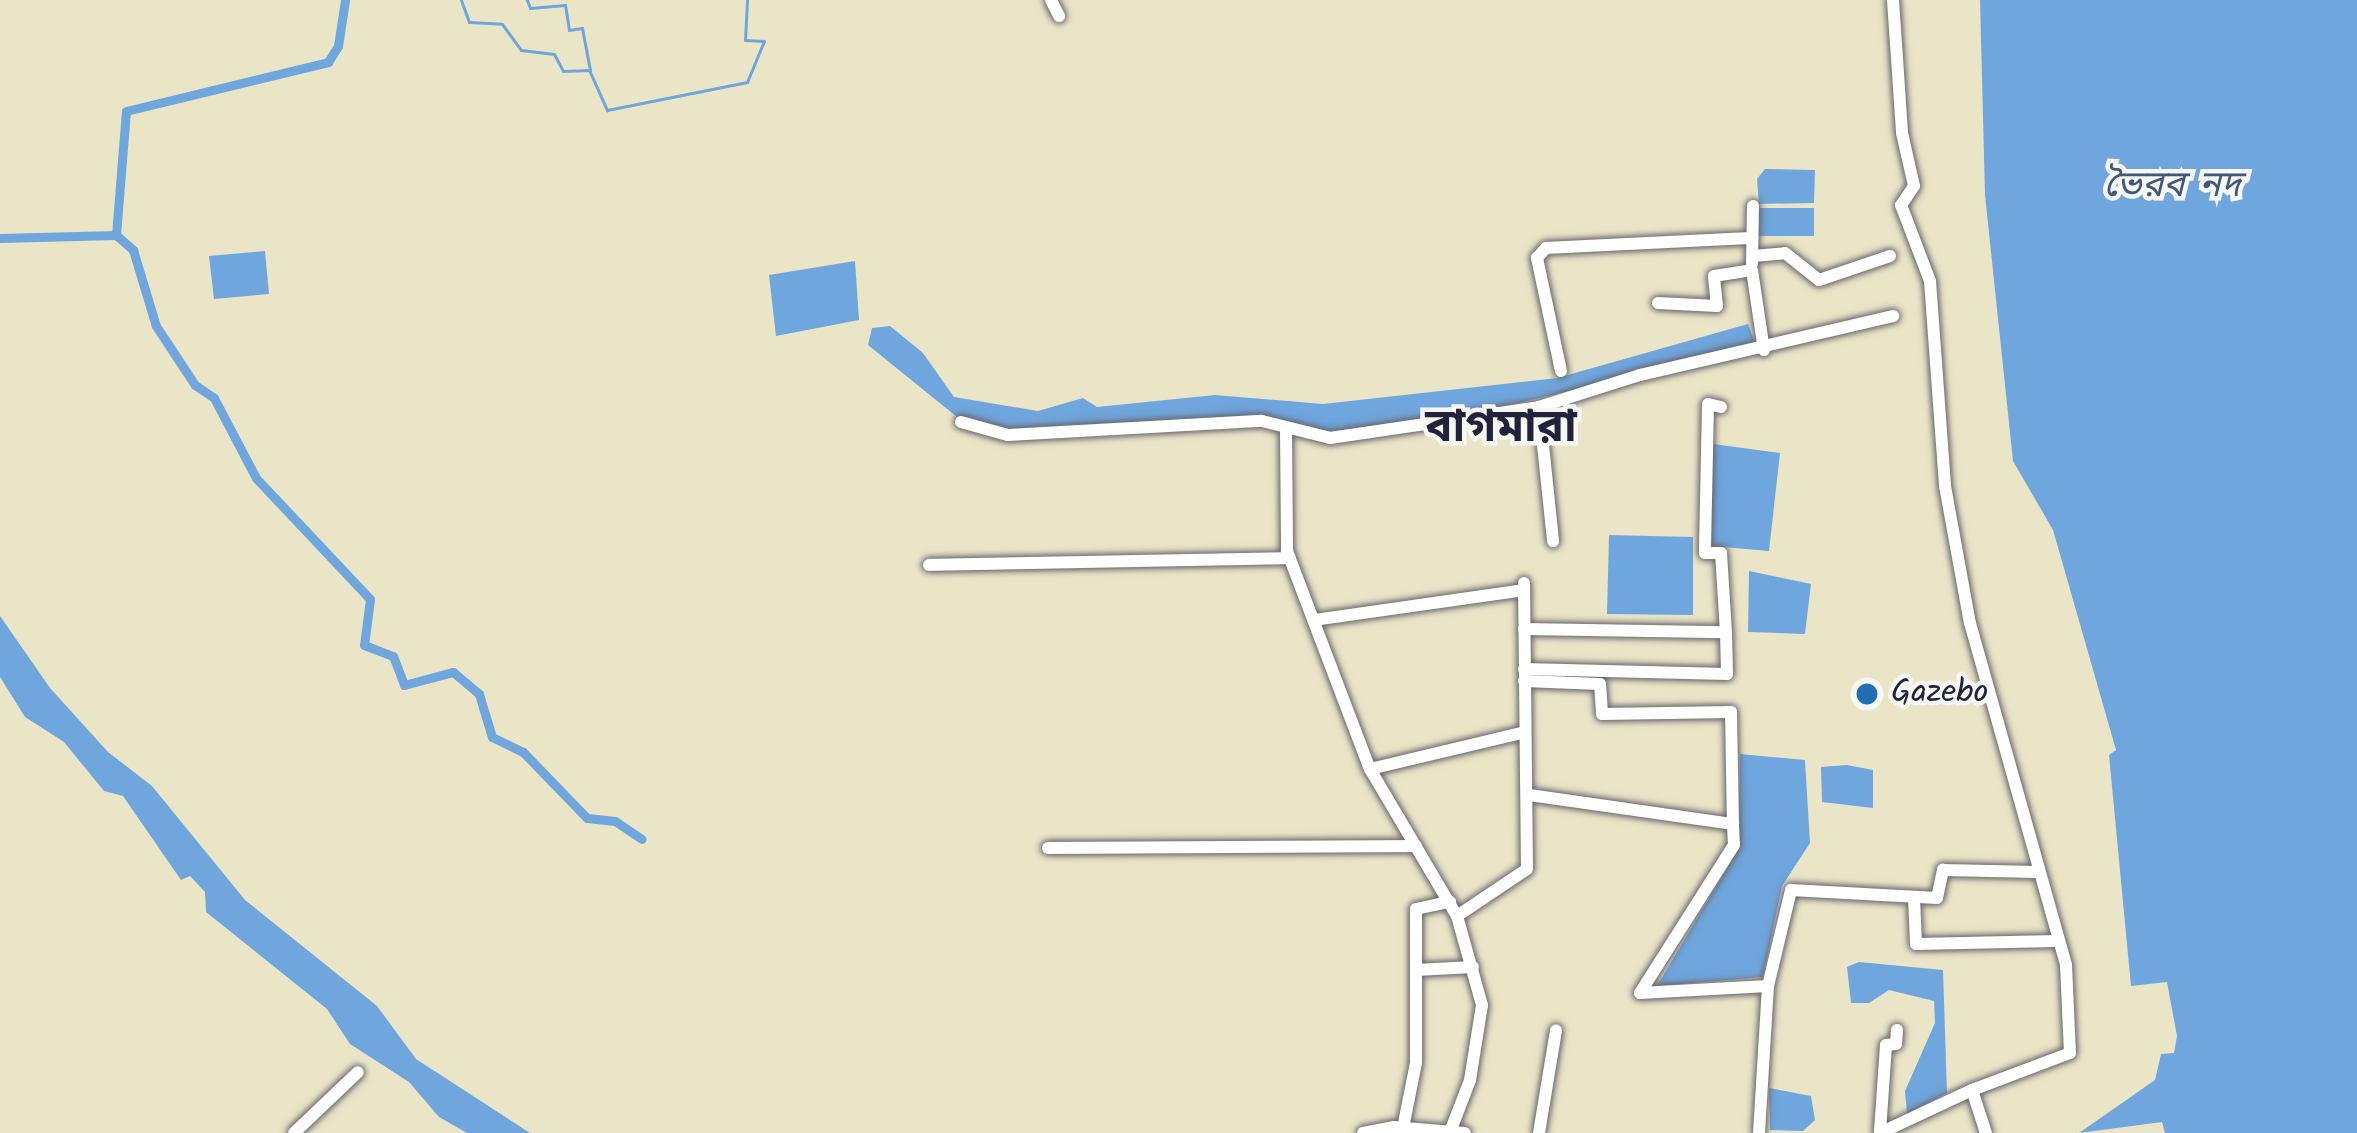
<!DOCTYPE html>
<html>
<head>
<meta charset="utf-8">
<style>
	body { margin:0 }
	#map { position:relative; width:2357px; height:1133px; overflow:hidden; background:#ebe5c8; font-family:Kalam,"Noto Sans Bengali",sans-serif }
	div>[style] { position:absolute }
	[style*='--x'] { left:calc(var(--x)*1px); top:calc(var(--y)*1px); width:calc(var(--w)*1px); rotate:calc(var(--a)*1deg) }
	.water>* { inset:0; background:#6fa6dd }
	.stream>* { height:3px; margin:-1.5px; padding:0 1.5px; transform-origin:1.5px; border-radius:1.5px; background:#6fa6dd }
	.canal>* { height:9px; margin:-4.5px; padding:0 4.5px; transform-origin:4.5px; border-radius:4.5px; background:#6fa6dd }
	.roads { filter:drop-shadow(0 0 3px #68666c) drop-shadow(0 0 3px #68666c) }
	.minor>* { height:12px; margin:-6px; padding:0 6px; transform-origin:6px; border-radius:6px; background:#fff }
	.dots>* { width:33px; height:33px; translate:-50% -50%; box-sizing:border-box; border:6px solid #f6f6f2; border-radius:50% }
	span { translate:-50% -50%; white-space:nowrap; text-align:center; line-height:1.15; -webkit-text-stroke:9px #f6f6f2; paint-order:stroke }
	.poi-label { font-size:33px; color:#22223b }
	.left { translate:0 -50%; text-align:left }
	.water-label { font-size:36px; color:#41577c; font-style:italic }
	.district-label { font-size:45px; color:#22223b; font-weight:700 }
</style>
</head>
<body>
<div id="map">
	<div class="water">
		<i style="clip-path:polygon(1980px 0,2357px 0,2357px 1133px,2165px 1133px,2162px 1122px,2079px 1133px,2155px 1080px,2161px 1054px,2174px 1053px,2177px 1036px,2167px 982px,2131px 986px,2109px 755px,2116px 750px,2053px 530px,2013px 461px,1985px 195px)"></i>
		<i style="clip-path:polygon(1765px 169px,1815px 170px,1814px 203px,1759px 204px,1757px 179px)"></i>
		<i style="clip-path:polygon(1755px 208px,1814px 208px,1814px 236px,1752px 236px)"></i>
		<i style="clip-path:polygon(265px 251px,269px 294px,214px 299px,209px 256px)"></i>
		<i style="clip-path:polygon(855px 261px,859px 320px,776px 336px,769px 275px)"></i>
		<i style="clip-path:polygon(1748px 324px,1756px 346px,1490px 410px,1320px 433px,1293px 423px,1009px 431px,957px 417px,868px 345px,872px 328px,890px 326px,923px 353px,954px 397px,1038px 411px,1083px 398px,1097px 407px,1215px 395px,1323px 404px,1557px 378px)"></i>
		<i style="clip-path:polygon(1713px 444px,1780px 453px,1769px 551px,1710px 546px)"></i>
		<i style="clip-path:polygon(1609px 535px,1693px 537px,1693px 615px,1607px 614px)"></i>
		<i style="clip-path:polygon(1749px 571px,1811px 584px,1805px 634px,1748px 632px)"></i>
		<i style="clip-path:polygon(0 616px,50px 688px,108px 752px,152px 786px,245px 900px,377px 1006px,416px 1059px,530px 1133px,467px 1133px,439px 1117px,409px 1082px,350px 1044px,327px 1009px,206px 912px,205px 892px,190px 876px,181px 880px,123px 796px,104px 791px,64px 742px,25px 717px,0 677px)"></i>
		<i style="clip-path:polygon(1740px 754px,1805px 760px,1810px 843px,1782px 886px,1763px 977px,1657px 986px,1739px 848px)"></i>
		<i style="clip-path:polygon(1847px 765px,1873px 770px,1873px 808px,1822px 802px,1821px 767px)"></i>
		<i style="clip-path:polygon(1859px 962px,1943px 970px,1947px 1093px,1907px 1114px,1905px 1091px,1935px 1023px,1934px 1001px,1889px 990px,1869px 1003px,1851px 1003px,1847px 967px)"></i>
		<i style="clip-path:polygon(1769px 1088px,1811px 1096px,1815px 1120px,1803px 1131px,1770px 1130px)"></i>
	</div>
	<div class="stream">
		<i style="--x:461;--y:0;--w:23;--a:70"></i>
		<i style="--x:469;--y:22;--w:33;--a:3"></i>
		<i style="--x:502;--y:24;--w:32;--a:54"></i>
		<i style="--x:521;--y:50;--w:33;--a:7"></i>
		<i style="--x:554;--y:54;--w:19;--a:62"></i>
		<i style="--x:563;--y:71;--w:27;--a:-2"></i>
		<i style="--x:590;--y:70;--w:43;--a:-100.8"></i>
		<i style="--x:582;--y:28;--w:13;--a:171"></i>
		<i style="--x:569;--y:30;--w:25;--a:-99"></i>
		<i style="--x:565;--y:5;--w:35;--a:175"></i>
		<i style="--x:530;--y:8;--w:9;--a:-111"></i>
		<i style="--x:590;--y:72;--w:42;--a:65.9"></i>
		<i style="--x:607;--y:110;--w:143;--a:-11.3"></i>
		<i style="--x:747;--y:82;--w:44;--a:-67.5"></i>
		<i style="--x:764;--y:41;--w:19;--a:-177"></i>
		<i style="--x:745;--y:40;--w:40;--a:-87.1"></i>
	</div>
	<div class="canal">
		<i style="--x:116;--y:235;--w:124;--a:-85.4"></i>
		<i style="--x:126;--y:111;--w:208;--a:-13.6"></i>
		<i style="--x:328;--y:62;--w:19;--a:-58"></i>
		<i style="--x:338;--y:46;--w:47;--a:-81.3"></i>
		<i style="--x:0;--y:238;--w:116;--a:-1.5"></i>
		<i style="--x:116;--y:235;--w:23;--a:41"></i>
		<i style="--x:133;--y:250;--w:79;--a:73.2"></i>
		<i style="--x:156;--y:326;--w:71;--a:56.5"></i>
		<i style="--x:195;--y:385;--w:23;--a:34"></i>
		<i style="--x:214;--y:398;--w:90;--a:62.3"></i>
		<i style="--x:256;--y:478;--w:166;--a:46.7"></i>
		<i style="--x:370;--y:599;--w:46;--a:97.4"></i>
		<i style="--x:364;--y:645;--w:31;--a:21"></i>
		<i style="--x:393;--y:656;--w:31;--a:69"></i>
		<i style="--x:404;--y:685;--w:51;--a:-14.9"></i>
		<i style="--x:453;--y:672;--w:34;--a:40"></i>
		<i style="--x:479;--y:694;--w:45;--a:73.2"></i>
		<i style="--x:492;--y:737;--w:34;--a:26"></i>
		<i style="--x:523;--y:752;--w:92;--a:45.9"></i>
		<i style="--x:587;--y:818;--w:28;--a:6"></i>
		<i style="--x:615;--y:821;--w:32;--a:34"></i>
	</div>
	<div class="roads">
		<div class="minor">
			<i style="--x:1051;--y:0;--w:18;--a:63"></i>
			<i style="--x:1893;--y:0;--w:133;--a:86.1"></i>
			<i style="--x:1902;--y:133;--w:54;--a:77.2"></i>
			<i style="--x:1914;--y:186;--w:23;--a:124"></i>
			<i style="--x:1901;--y:205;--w:81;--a:69.1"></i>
			<i style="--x:1930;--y:281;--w:206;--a:85.8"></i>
			<i style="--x:1945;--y:486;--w:139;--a:79.7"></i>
			<i style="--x:1970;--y:623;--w:355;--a:74.3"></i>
			<i style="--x:2066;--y:965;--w:88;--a:87.4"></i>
			<i style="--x:2070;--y:1053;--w:105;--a:159.3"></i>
			<i style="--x:1972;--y:1090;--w:45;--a:72"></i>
			<i style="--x:1753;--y:256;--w:32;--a:-5"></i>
			<i style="--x:1785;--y:253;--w:43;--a:38.5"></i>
			<i style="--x:1819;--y:280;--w:75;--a:-18.7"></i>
			<i style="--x:1752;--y:264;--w:58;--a:-89"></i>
			<i style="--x:1658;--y:303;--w:59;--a:2.9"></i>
			<i style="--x:1717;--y:306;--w:30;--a:-96"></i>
			<i style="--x:1714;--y:276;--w:38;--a:-9"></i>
			<i style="--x:1752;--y:270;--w:81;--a:81.5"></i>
			<i style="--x:1561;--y:371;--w:116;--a:-102"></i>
			<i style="--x:1537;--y:258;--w:13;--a:-48"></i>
			<i style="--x:1546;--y:248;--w:203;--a:-2.8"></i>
			<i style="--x:1539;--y:407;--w:135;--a:84"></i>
			<i style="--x:1721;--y:407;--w:13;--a:-167"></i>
			<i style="--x:1708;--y:404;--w:149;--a:91.2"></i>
			<i style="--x:1705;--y:553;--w:16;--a:0"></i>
			<i style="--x:1721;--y:553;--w:79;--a:86.4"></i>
			<i style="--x:961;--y:422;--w:49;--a:15.5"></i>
			<i style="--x:1008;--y:435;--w:254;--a:-3.2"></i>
			<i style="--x:1262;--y:421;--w:70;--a:14"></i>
			<i style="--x:1330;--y:438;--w:211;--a:-8.4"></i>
			<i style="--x:1539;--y:407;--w:106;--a:-17.6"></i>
			<i style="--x:1640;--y:375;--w:260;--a:-13.1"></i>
			<i style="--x:1286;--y:429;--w:122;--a:89.5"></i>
			<i style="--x:1287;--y:551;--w:233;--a:69.2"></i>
			<i style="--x:1370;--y:769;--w:155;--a:-13.4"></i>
			<i style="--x:929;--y:565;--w:361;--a:-1.1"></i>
			<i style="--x:1314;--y:620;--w:212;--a:-8.1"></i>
			<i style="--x:1524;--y:629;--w:202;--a:0.9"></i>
			<i style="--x:1726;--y:632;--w:42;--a:88.6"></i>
			<i style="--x:1727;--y:674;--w:203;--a:-178.6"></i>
			<i style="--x:1524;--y:681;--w:76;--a:2.3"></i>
			<i style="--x:1600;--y:684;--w:30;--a:86"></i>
			<i style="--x:1602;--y:714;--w:129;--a:-0.9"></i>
			<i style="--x:1731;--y:712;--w:112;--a:89"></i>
			<i style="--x:1733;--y:824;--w:205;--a:-171.9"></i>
			<i style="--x:1370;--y:769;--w:171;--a:59.4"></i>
			<i style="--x:1457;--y:916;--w:84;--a:-33.9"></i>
			<i style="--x:1527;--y:869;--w:286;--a:-90.6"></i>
			<i style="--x:1048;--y:848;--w:368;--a:-0.3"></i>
			<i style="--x:1914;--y:897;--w:47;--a:87.6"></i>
			<i style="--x:1916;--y:944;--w:140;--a:-1.2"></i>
			<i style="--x:1416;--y:970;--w:57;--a:-3"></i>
			<i style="--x:1640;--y:993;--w:175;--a:-57.6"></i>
			<i style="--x:1734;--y:845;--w:21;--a:-93"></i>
			<i style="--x:1640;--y:993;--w:128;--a:-3.1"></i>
			<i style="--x:1452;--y:1127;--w:50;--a:-69"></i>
			<i style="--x:1470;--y:1080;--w:76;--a:-80.9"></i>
			<i style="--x:1482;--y:1005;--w:92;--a:-105.7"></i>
			<i style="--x:1880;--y:1131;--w:86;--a:-86"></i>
			<i style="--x:1886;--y:1045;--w:10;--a:-6"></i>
			<i style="--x:1896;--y:1044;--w:14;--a:-86"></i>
			<i style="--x:294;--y:1133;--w:88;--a:-43.6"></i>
			<i style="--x:1363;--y:1133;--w:32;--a:-11"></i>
			<i style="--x:1394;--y:1127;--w:71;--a:4.8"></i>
			<i style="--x:1402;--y:1133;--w:71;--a:-78.7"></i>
			<i style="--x:1416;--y:1063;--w:154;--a:-90"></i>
			<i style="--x:1416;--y:909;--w:35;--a:-12"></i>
			<i style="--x:1539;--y:1133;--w:104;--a:-80.6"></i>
			<i style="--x:1759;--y:1133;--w:147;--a:-86.5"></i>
			<i style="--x:1768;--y:986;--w:99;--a:-76.5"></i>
			<i style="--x:1791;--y:890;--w:146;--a:3.1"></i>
			<i style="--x:1937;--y:898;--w:29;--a:-78"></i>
			<i style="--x:1943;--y:870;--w:95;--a:1.2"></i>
			<i style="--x:1880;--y:1133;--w:102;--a:-25.1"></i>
		</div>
	</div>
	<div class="dots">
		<i style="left:1867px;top:694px;background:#1f6fb2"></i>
	</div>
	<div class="poi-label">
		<span class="left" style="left:1891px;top:694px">Gazebo</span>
	</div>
	<div class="water-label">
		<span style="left:2172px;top:187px">ভৈরব নদ</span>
	</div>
	<div class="district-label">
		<span style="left:1501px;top:430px">বাগমারা</span>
	</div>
</div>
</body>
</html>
